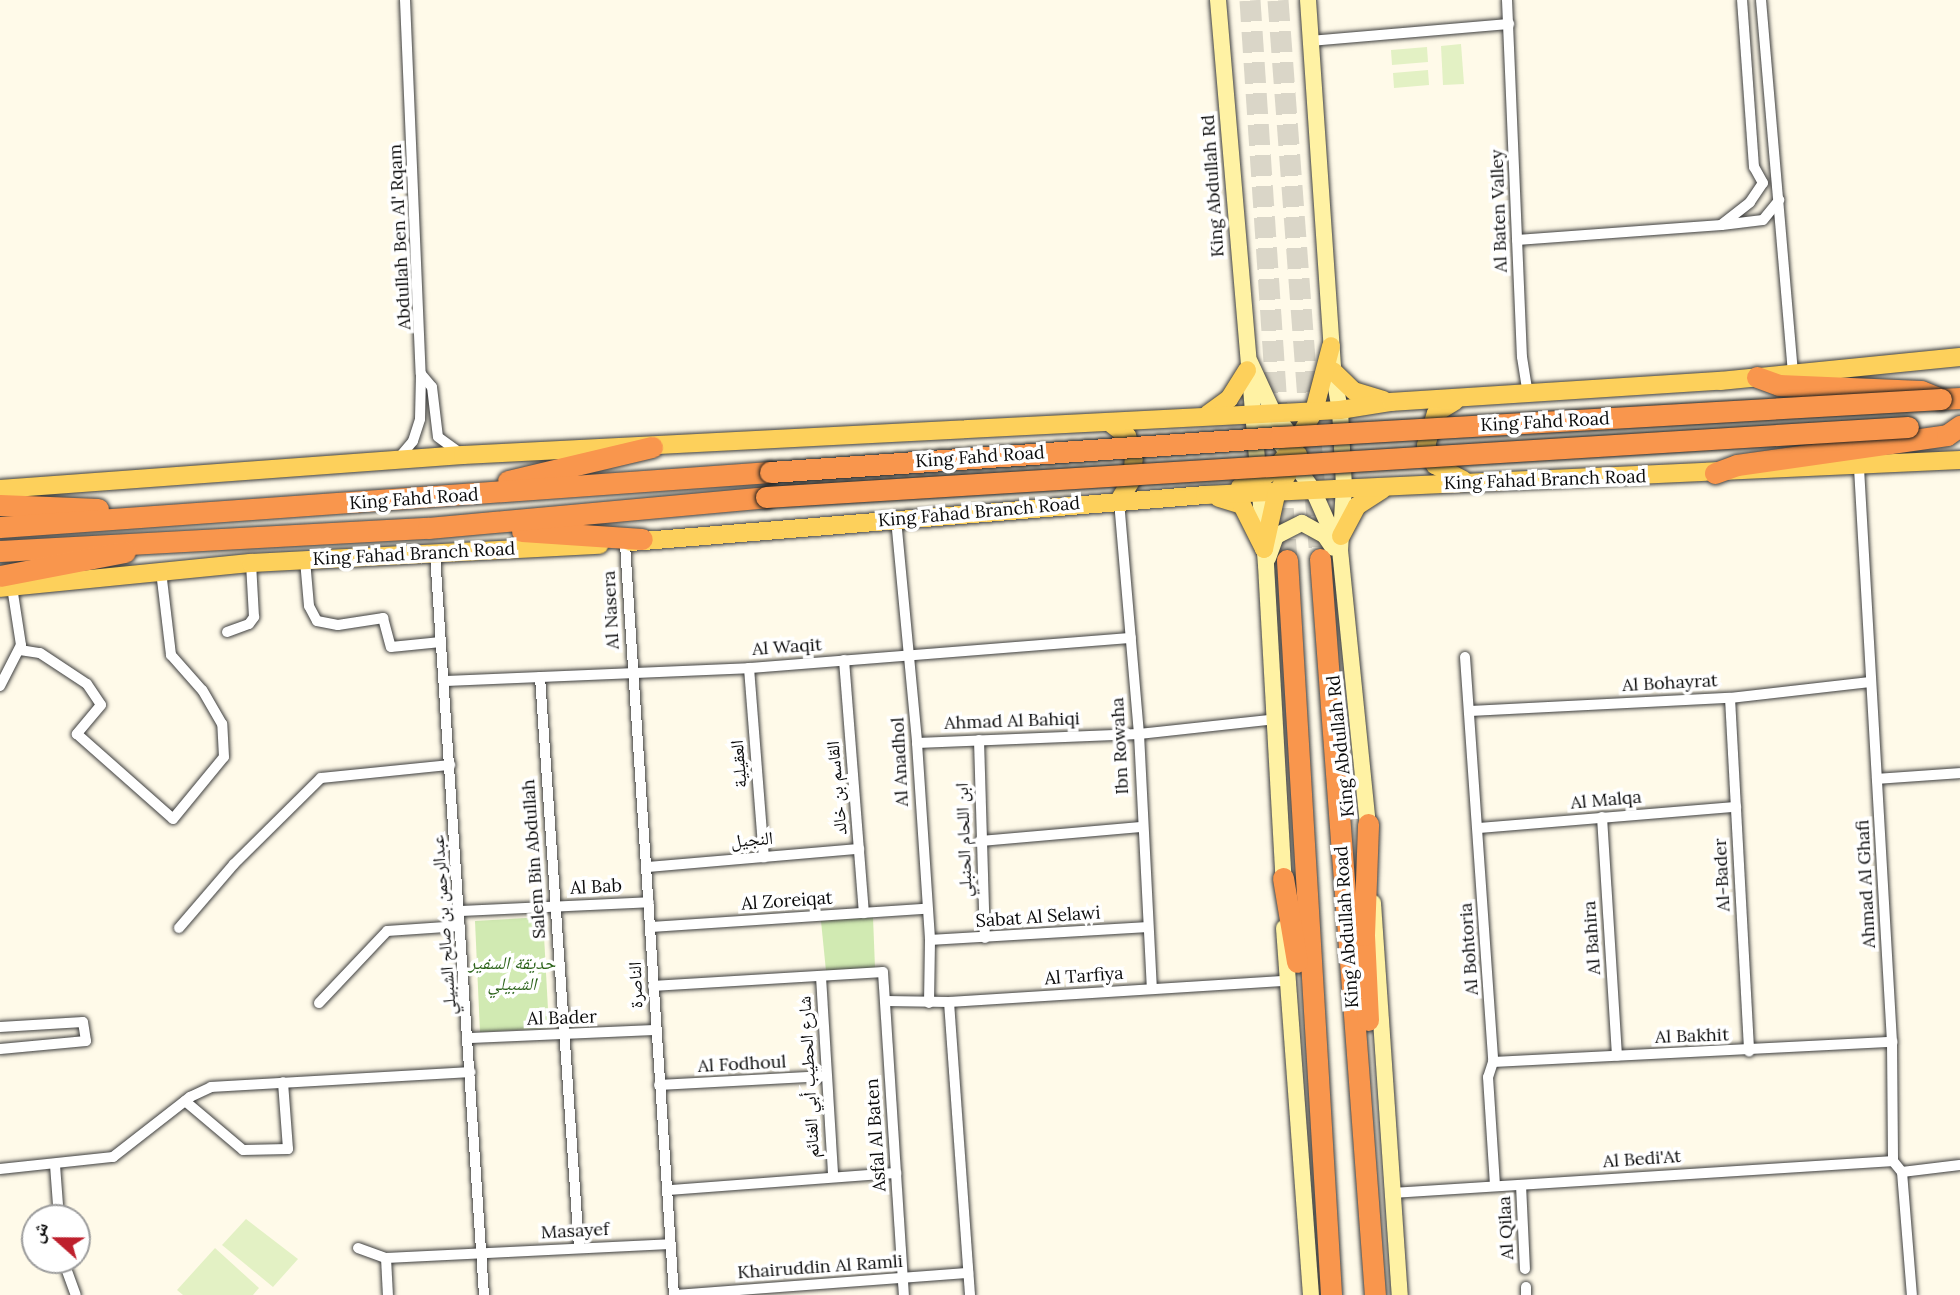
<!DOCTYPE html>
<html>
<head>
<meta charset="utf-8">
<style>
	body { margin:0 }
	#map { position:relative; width:1960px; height:1295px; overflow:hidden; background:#fffae9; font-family:Lora,"Noto Naskh Arabic",serif }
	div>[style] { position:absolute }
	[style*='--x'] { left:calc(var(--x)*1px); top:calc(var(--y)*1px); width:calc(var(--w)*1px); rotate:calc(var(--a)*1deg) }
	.green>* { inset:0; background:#d1eab2 }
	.pitch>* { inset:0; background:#e3f1c4 }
	.highway-tunnel>* { height:21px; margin-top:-10.5px; transform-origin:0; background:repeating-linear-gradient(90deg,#dad6c8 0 21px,transparent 0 31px) }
	.roads { filter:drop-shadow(0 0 2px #3e3e3e) drop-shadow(0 0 2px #3e3e3e) }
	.street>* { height:10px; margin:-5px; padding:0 5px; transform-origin:5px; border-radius:5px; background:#fff }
	.secondary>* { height:16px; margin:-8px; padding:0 8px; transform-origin:8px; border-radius:8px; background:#fff2a4 }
	.primary>* { height:18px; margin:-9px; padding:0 9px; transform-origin:9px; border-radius:9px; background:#fdd05b }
	.highway>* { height:21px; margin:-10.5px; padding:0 10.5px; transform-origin:10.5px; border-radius:10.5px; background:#f9964d }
	.bridges { filter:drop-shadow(0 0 2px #1c1c1c) drop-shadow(0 0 2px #1c1c1c) }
	.highway-bridge>* { height:21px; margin:-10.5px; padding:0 10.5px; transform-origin:10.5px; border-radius:10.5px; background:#f9964d }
	span { translate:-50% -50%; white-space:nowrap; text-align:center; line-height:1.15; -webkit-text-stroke:7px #fff; paint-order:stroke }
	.street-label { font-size:18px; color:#0b0b0b }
	.park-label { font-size:18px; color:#2c631a; font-style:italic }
	.north { position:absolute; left:21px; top:1204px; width:70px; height:70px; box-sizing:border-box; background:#fff; border:2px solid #9d9d9d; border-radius:50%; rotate:291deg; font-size:19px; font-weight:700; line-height:28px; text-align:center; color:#0b0b0b }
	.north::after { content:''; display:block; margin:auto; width:24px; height:32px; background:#be202d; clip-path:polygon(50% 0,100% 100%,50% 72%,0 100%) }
</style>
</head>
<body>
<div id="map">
	<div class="green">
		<i style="clip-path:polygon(543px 917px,549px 1028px,480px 1032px,475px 921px)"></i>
		<i style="clip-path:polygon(873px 917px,875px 968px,826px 971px,821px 921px)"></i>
	</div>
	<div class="pitch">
		<i style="clip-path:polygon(1461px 44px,1464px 84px,1443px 85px,1441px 46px)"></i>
		<i style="clip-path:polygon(1427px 47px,1428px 62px,1392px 65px,1391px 50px)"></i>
		<i style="clip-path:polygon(1428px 70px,1429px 85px,1394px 88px,1393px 73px)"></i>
		<i style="clip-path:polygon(246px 1219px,298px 1259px,273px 1287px,222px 1245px)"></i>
		<i style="clip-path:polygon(215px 1248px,259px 1288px,253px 1295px,183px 1295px,177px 1290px)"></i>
	</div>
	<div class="highway-tunnel">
		<i style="--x:1250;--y:0;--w:428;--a:86.2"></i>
		<i style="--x:1278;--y:0;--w:561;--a:85.7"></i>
		<i style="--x:1281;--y:477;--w:83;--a:85.9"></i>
	</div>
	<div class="roads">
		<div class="street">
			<i style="--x:405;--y:0;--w:374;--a:87.6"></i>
			<i style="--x:421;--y:374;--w:17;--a:50"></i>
			<i style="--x:432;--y:387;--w:50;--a:83.2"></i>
			<i style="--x:438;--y:437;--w:27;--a:36"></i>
			<i style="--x:1507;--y:0;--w:357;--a:87.6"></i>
			<i style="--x:1522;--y:357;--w:38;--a:81"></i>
			<i style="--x:1761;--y:0;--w:373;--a:85.1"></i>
			<i style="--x:1309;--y:41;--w:201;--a:-4.9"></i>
			<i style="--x:1722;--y:225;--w:41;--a:-7"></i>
			<i style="--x:1763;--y:220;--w:26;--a:-51"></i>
			<i style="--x:1517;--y:240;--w:205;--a:-4.2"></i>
			<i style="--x:1721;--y:225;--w:37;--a:-38"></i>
			<i style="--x:1750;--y:202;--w:23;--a:-56"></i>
			<i style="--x:1763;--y:183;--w:18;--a:-119"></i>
			<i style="--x:1754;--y:167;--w:167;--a:-94.1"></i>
			<i style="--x:398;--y:459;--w:23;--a:-50"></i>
			<i style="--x:413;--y:441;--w:23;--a:-72"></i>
			<i style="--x:420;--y:419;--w:45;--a:-88.7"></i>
			<i style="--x:1859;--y:468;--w:575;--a:86.71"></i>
			<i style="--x:1892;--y:1042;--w:119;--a:89.5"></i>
			<i style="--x:1893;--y:1161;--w:14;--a:51"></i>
			<i style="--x:1902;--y:1172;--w:123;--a:85.4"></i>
			<i style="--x:1119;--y:501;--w:234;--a:85.1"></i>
			<i style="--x:1139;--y:734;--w:255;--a:87.1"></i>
			<i style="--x:896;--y:519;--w:225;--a:84.6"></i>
			<i style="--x:917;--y:743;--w:197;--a:86.2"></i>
			<i style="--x:930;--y:940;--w:63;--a:90.9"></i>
			<i style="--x:625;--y:544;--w:753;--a:86.27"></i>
			<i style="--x:435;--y:554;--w:743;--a:86.22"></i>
			<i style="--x:305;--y:560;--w:46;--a:85"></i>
			<i style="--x:309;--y:606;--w:17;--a:62"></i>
			<i style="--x:317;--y:621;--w:21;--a:11"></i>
			<i style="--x:338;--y:625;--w:46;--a:-8.8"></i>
			<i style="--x:383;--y:618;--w:30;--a:75"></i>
			<i style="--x:391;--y:647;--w:50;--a:-5.7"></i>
			<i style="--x:227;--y:632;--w:23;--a:-20"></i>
			<i style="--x:249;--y:624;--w:9;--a:-54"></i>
			<i style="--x:254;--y:617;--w:54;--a:-93.2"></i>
			<i style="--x:20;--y:650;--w:20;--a:9"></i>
			<i style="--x:40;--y:653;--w:56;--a:33.4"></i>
			<i style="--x:87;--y:684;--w:25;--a:56"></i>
			<i style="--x:101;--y:705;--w:38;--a:130"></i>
			<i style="--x:77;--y:734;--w:128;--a:41.5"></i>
			<i style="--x:173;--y:819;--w:80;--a:-50.6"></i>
			<i style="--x:224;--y:757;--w:33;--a:-93"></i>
			<i style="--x:222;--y:724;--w:39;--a:-120"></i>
			<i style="--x:202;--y:690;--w:47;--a:-131.5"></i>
			<i style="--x:171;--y:655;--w:85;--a:-96.8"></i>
			<i style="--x:1465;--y:657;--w:406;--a:86"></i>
			<i style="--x:1493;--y:1062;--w:16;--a:108"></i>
			<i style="--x:1488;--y:1077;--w:107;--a:86.3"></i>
			<i style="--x:844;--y:660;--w:254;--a:85.5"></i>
			<i style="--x:749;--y:668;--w:190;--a:85.5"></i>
			<i style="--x:540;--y:677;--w:572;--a:86.09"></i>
			<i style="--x:445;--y:681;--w:304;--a:-2.4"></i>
			<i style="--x:749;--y:668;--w:383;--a:-4.5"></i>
			<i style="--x:0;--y:686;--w:46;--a:-62.9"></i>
			<i style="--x:21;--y:645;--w:59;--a:-98.8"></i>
			<i style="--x:1730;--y:698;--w:354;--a:86.9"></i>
			<i style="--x:1470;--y:711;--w:260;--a:-2.9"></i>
			<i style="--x:1730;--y:698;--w:141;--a:-6.5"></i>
			<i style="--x:979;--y:740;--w:198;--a:88.3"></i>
			<i style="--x:917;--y:743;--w:222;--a:-2.3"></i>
			<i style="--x:1139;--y:734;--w:138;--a:-6.2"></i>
			<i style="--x:1877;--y:779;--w:83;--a:-4.1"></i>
			<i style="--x:1602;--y:817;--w:239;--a:86.4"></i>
			<i style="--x:1478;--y:828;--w:259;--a:-4.7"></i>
			<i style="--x:980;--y:841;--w:162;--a:-5"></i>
			<i style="--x:647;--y:867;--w:213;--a:-4.9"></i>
			<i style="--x:461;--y:911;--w:188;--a:-2.7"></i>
			<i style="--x:651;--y:927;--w:275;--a:-3.8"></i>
			<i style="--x:179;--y:928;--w:84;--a:-49.3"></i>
			<i style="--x:234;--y:864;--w:122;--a:-44.7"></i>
			<i style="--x:321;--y:778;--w:130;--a:-5.8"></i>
			<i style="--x:930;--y:940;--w:218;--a:-3.4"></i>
			<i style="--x:821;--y:977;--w:199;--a:86.5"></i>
			<i style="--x:653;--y:986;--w:230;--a:-3.5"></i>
			<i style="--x:883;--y:972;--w:324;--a:86.3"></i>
			<i style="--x:885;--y:1001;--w:64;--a:0.9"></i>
			<i style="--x:949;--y:1002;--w:338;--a:-3.6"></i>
			<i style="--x:949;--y:1002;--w:294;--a:85.9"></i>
			<i style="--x:319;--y:1003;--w:99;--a:-46.6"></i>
			<i style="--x:387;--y:931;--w:73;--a:-3.9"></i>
			<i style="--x:0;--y:1027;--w:83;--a:-3.4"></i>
			<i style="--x:83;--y:1022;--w:19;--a:81"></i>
			<i style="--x:86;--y:1041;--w:86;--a:174.7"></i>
			<i style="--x:470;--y:1038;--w:185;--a:-2.5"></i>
			<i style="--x:1493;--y:1062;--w:400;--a:-2.9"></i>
			<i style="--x:659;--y:1085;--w:167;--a:-3.1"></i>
			<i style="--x:185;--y:1101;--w:76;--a:40.2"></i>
			<i style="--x:243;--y:1150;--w:45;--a:-1.3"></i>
			<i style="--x:288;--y:1149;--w:67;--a:-94.3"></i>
			<i style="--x:55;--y:1165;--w:53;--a:85.7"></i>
			<i style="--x:0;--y:1169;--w:114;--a:-6.1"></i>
			<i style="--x:113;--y:1157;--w:98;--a:-37.9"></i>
			<i style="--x:190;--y:1097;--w:23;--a:-25"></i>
			<i style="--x:211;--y:1087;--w:260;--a:-3.3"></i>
			<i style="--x:1902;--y:1172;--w:58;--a:-6.9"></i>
			<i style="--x:1521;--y:1185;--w:84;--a:87.3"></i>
			<i style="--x:670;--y:1190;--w:227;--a:-4.3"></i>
			<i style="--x:1393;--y:1193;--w:501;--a:-3.66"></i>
			<i style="--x:358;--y:1248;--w:30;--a:20"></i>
			<i style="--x:386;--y:1258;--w:284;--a:-2.8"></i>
			<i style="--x:386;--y:1258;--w:37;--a:87"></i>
			<i style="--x:63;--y:1260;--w:37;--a:70"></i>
			<i style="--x:1526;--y:1287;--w:8;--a:90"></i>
			<i style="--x:674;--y:1295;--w:295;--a:-4.3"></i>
		</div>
		<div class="secondary">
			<i style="--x:1218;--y:0;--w:567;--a:85.14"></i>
			<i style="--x:1266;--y:565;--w:324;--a:86.8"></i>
			<i style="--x:1308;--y:0;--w:372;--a:86.1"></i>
			<i style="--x:1333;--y:371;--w:40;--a:80"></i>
			<i style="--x:1340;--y:410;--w:77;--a:87"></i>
			<i style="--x:1344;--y:487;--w:63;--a:93.6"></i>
			<i style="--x:1340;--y:550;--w:286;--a:84.2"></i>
			<i style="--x:1250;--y:362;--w:55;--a:65.3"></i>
			<i style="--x:1273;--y:412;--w:38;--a:53"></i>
			<i style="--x:1250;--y:412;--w:45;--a:45.9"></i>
			<i style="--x:1281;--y:444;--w:56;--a:55.2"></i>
			<i style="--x:1313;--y:490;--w:64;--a:65.9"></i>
			<i style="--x:1268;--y:558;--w:23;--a:-70"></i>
			<i style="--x:1276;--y:536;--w:29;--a:-27"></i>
			<i style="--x:1302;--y:523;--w:26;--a:29"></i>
			<i style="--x:1325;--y:536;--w:14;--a:56"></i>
			<i style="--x:1373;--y:903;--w:393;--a:86.1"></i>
			<i style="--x:1284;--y:928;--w:368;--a:85.8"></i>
		</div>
		<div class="primary">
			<i style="--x:1333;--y:371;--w:29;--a:44"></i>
			<i style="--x:1354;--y:391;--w:31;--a:17"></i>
			<i style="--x:1455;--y:401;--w:22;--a:148"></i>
			<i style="--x:1436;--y:413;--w:34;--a:107"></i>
			<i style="--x:1426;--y:445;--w:22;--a:66"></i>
			<i style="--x:1435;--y:465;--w:32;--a:28"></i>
			<i style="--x:1208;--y:414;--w:26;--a:-36"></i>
			<i style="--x:1229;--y:399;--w:34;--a:-58"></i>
			<i style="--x:1109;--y:422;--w:23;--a:38"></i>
			<i style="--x:1127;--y:436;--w:21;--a:71"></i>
			<i style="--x:1134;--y:456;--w:23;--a:95"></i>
			<i style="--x:1132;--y:479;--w:26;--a:121"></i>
			<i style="--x:1240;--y:487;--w:14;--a:-12"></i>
			<i style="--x:1254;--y:484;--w:29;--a:-36"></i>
			<i style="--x:1277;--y:467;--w:35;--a:-53"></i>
			<i style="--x:1298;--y:439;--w:32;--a:-60"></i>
			<i style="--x:1314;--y:411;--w:67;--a:-75.3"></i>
			<i style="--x:0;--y:489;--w:464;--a:-4.2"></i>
			<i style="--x:463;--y:455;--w:878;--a:-2.94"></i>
			<i style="--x:1340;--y:410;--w:52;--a:-8.9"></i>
			<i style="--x:1391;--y:402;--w:330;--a:-3.7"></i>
			<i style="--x:1720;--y:381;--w:241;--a:-5.7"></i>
			<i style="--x:1219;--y:498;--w:24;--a:17"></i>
			<i style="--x:1242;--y:505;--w:49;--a:63.4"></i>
			<i style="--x:1341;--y:536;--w:34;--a:-62"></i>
			<i style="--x:1357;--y:506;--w:30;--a:-33"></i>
			<i style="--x:631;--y:542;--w:576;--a:-4.68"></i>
			<i style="--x:1205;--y:495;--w:756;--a:-2.65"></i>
			<i style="--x:1264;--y:549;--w:55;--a:-77.5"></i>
			<i style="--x:1276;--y:495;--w:46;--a:-61.2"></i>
			<i style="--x:0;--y:588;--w:252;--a:-5.7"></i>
			<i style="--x:251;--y:563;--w:349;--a:-3"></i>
		</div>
		<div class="highway">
			<i style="--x:1757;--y:377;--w:23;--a:20"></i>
			<i style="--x:1779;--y:385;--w:142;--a:2.4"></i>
			<i style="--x:1921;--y:391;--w:22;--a:22"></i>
			<i style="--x:1941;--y:399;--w:19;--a:-3"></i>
			<i style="--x:1715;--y:473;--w:23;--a:-20"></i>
			<i style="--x:1737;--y:465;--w:212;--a:-8.1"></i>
			<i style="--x:1947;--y:435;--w:16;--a:-35"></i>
			<i style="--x:508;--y:481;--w:148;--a:-13.3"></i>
			<i style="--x:0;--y:505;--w:98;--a:2.3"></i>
			<i style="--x:0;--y:527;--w:772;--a:-4.09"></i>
			<i style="--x:522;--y:531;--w:120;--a:3.8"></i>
			<i style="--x:0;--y:551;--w:429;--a:-3.1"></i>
			<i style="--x:428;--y:528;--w:339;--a:-5.2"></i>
			<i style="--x:1320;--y:559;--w:738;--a:85.73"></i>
			<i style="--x:1287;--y:560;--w:736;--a:86.57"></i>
			<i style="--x:0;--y:576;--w:127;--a:-10.9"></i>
			<i style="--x:1283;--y:878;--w:85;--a:80.5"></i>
			<i style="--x:1368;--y:1020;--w:85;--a:-92.7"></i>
			<i style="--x:1364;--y:935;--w:111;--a:-87.9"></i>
		</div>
	</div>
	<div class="bridges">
		<div class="highway-bridge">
			<i style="--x:770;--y:472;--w:511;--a:-3.93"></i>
			<i style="--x:1280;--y:437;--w:662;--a:-3.29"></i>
			<i style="--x:766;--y:497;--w:1144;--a:-3.51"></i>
		</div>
	</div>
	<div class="street-label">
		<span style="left:1213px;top:186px;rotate:-94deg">King Abdullah Rd</span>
		<span style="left:1499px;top:211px;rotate:-92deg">Al Baten Valley</span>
		<span style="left:400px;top:237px;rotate:-93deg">Abdullah Ben Al' Rqam</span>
		<span style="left:1545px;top:422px;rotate:-3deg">King Fahd Road</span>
		<span style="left:980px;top:457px;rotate:-4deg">King Fahd Road</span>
		<span style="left:1545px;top:480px;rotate:-2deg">King Fahad Branch Road</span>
		<span style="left:414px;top:499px;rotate:-4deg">King Fahd Road</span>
		<span style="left:979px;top:512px;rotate:-5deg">King Fahad Branch Road</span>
		<span style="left:414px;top:554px;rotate:-3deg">King Fahad Branch Road</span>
		<span style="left:611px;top:610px;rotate:-93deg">Al Nasera</span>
		<span style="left:787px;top:647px;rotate:-4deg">Al Waqit</span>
		<span style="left:1670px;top:683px;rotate:-3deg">Al Bohayrat</span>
		<span style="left:1012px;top:721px;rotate:-2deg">Ahmad Al Bahiqi</span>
		<span style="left:1120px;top:746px;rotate:-93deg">Ibn Rowaha</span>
		<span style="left:1341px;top:746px;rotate:-96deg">King Abdullah Rd</span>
		<span style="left:900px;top:762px;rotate:-93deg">Al Anadhol</span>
		<span style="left:739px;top:764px;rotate:-95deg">العقيلية</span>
		<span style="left:837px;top:788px;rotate:-95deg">القاسم بن خالد</span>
		<span style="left:1606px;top:800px;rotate:-5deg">Al Malqa</span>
		<span style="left:752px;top:840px;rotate:-5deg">النجيل</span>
		<span style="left:964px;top:840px;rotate:-92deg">ابن اللحام الحنبلي</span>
		<span style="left:534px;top:859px;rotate:-94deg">Salem Bin Abdullah</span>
		<span style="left:1722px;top:875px;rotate:-93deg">Al-Bader</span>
		<span style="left:1866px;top:884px;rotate:-93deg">Ahmad Al Ghafi</span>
		<span style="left:596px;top:887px;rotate:-3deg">Al Bab</span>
		<span style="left:787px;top:901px;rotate:-4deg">Al Zoreiqat</span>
		<span style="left:1038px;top:917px;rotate:-4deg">Sabat Al Selawi</span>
		<span style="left:444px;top:925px;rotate:-94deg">عبدالرحمن بن صالح الشبيلي</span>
		<span style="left:1347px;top:927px;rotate:-94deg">King Abdullah Road</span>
		<span style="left:1592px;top:938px;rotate:-94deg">Al Bahira</span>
		<span style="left:1469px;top:949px;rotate:-94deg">Al Bohtoria</span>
		<span style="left:1084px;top:976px;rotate:-4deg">Al Tarfiya</span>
		<span style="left:636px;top:985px;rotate:-92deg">الناصرة</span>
		<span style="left:562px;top:1018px;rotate:-2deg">Al Bader</span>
		<span style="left:1692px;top:1036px;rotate:-2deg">Al Bakhit</span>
		<span style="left:742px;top:1064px;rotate:-3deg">Al Fodhoul</span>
		<span style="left:809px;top:1077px;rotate:-93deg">شارع الحطيب أبي الغنائم</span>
		<span style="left:876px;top:1135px;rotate:-94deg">Asfal Al Baten</span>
		<span style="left:1642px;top:1159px;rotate:-4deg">Al Bedi'At</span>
		<span style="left:1506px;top:1228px;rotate:-93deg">Al Qilaa</span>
		<span style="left:575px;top:1231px;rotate:-3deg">Masayef</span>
		<span style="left:820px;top:1267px;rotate:-4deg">Khairuddin Al Ramli</span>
	</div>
	<div class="park-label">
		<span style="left:512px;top:974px">حديقة السفير<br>الشبيلي</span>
	</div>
	<div class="north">ش</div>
</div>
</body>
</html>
